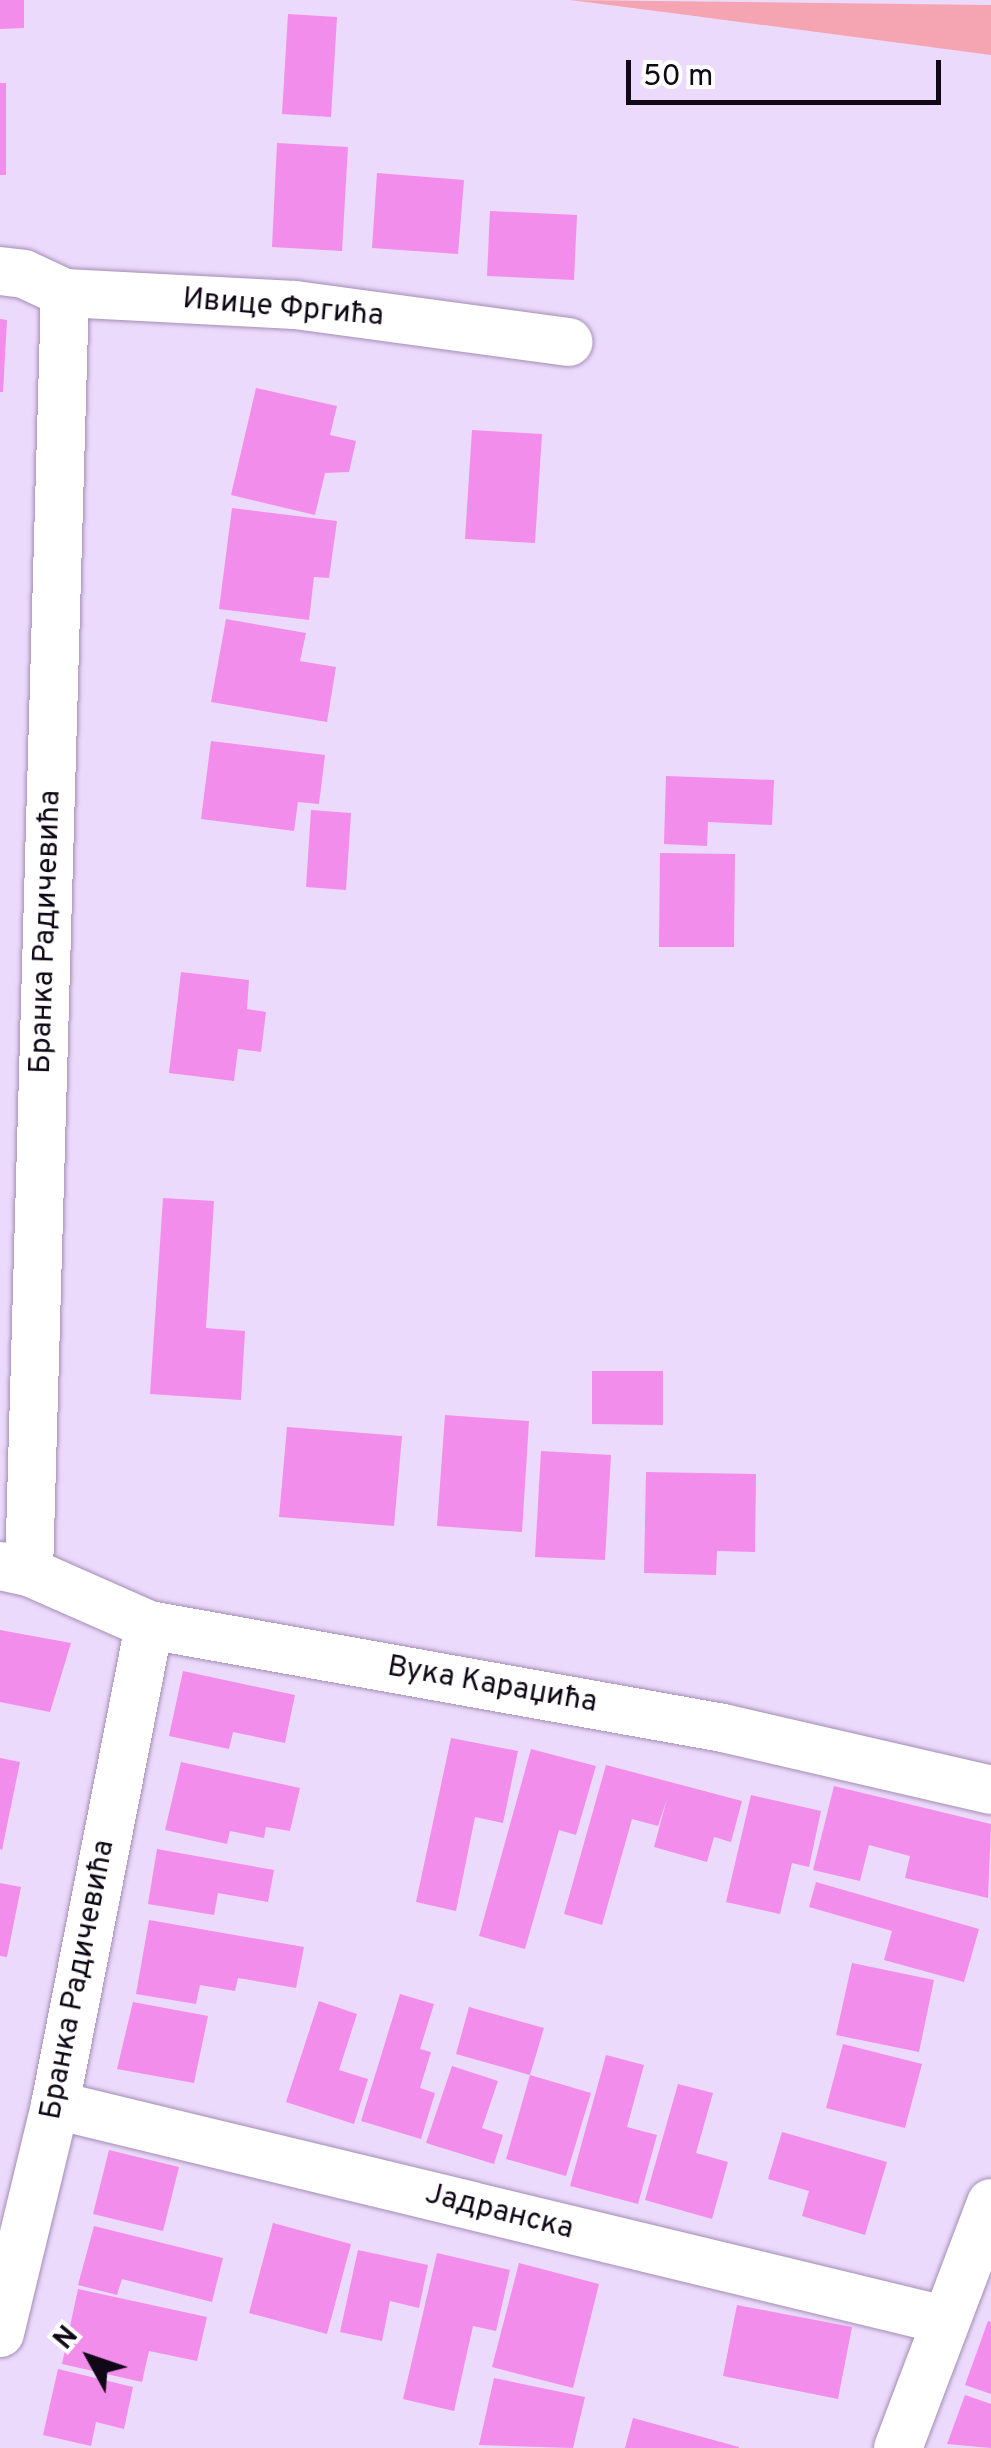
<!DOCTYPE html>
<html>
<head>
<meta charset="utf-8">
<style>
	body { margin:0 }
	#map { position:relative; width:991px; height:2448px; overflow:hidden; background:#ecdafc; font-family:Overpass,sans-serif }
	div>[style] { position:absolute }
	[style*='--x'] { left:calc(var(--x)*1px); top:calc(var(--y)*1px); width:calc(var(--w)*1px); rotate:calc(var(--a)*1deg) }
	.green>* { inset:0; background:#f5a5b1 }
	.building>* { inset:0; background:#f28deb }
	.roads { filter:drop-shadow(0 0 2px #a38db5) drop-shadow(0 0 2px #a38db5) }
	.minor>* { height:48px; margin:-24px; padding:0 24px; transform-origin:24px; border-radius:24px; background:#fff }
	span { translate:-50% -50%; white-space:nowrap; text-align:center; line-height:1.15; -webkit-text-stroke:9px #fff; paint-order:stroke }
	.street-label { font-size:30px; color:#100816 }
	.north { position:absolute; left:40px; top:2308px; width:100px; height:100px; -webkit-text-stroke:8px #fff; paint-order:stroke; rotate:310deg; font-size:28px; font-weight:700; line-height:40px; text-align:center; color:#100816 }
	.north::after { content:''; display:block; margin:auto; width:35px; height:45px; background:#100816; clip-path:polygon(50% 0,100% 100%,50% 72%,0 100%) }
	.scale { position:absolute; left:626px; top:60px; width:315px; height:45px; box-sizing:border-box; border:5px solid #100816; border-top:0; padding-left:12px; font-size:30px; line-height:35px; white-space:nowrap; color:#100816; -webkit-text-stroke:8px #fff; paint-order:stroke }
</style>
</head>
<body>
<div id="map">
	<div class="green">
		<i style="clip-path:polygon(570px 0,991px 5px,991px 55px,687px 15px)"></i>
	</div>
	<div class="building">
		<i style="clip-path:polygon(0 0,24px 0,24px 28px,0 29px)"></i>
		<i style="clip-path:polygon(288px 14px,337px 17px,331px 117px,282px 114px)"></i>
		<i style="clip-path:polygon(0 83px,6px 83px,6px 175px,0 175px)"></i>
		<i style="clip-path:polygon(277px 143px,348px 147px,342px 251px,272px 247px)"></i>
		<i style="clip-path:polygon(377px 173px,464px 180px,458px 254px,372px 248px)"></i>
		<i style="clip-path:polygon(490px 211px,577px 215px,574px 280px,487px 276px)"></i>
		<i style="clip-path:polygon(0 319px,7px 320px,3px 392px,0 392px)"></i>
		<i style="clip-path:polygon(256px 388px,337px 406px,330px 435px,356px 441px,349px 472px,325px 473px,315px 515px,231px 495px)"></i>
		<i style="clip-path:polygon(472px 430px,542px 434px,535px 543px,465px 539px)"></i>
		<i style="clip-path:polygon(232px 508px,337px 521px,329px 578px,314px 577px,309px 620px,219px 609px)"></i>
		<i style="clip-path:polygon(226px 619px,306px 633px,300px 661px,336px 667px,327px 722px,211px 702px)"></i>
		<i style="clip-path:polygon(211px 741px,325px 755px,319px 804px,298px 802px,294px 831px,201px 819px)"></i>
		<i style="clip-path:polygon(666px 776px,774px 780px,772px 825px,708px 822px,707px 846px,664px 844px)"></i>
		<i style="clip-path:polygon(311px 810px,351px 813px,346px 890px,306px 887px)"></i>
		<i style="clip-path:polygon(660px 853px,735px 854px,734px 947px,659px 947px)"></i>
		<i style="clip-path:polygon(181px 972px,249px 980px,247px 1009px,266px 1012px,261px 1052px,238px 1049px,234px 1081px,169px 1073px)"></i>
		<i style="clip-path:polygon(163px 1198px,214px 1201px,206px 1328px,245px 1331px,241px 1400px,150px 1394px)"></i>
		<i style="clip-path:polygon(592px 1371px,663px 1371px,663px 1425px,592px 1424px)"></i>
		<i style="clip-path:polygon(445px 1415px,529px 1421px,522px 1532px,437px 1526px)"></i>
		<i style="clip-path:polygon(287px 1427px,402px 1436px,394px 1526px,279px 1517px)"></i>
		<i style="clip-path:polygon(541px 1451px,611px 1455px,605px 1560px,535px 1557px)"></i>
		<i style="clip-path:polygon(646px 1472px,756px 1474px,755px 1552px,717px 1551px,716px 1575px,644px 1573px)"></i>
		<i style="clip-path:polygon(0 1630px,71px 1643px,50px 1712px,0 1702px)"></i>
		<i style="clip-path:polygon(183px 1671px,295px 1695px,285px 1743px,233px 1732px,229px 1749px,169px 1736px)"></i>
		<i style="clip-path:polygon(451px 1738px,518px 1751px,503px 1823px,475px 1817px,456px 1911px,416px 1902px)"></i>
		<i style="clip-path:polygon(531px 1749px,596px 1766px,576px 1835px,559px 1830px,525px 1949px,479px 1936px)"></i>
		<i style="clip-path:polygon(0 1758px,20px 1762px,2px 1850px,0 1849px)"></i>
		<i style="clip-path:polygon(181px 1762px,300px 1788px,290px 1831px,266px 1827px,264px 1838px,230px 1831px,227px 1844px,165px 1830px)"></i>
		<i style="clip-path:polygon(606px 1765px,742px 1801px,731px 1842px,714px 1837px,707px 1862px,654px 1847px,667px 1799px,658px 1826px,632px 1819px,602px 1925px,564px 1914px)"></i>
		<i style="clip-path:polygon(834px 1786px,991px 1824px,988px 1898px,905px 1878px,910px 1856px,869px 1845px,860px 1881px,813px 1870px)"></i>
		<i style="clip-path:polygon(751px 1795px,821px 1811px,809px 1867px,792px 1863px,780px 1914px,726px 1902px)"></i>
		<i style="clip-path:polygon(157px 1849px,274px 1870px,268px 1902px,218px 1893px,214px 1915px,148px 1904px)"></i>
		<i style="clip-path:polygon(816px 1882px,979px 1929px,964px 1982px,884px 1960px,892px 1931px,809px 1907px)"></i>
		<i style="clip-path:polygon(0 1883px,21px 1887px,7px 1957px,0 1956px)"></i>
		<i style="clip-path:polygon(149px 1920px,304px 1947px,296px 1988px,238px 1978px,235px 1991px,200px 1985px,196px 2004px,136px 1994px)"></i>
		<i style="clip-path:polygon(852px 1963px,934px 1980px,919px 2052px,836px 2035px)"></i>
		<i style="clip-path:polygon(400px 1994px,434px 2004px,420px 2049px,431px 2052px,420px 2088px,435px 2093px,421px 2139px,361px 2121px)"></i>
		<i style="clip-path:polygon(319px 2001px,357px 2014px,339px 2070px,368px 2079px,354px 2124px,286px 2102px)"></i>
		<i style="clip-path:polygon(133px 2002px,208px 2016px,194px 2083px,117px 2069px)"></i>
		<i style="clip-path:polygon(469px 2007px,544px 2028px,530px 2075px,591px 2093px,566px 2176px,506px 2159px,530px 2075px,456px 2054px)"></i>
		<i style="clip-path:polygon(843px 2044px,922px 2064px,905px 2128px,826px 2108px)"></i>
		<i style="clip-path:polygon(606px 2055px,644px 2065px,627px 2127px,657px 2135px,638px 2204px,570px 2186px)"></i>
		<i style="clip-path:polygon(452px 2066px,498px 2081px,482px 2128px,503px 2135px,494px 2164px,426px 2143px)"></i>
		<i style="clip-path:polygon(678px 2084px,713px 2093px,696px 2153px,728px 2162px,712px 2219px,645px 2200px)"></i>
		<i style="clip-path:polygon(782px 2132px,887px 2162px,865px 2235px,802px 2216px,809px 2191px,768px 2179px)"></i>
		<i style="clip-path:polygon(109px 2150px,179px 2167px,163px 2231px,93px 2214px)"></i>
		<i style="clip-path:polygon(273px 2223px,351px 2244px,327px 2334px,249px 2313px)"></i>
		<i style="clip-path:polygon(94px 2226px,223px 2258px,212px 2302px,122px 2279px,117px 2295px,78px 2285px)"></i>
		<i style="clip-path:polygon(358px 2250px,428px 2265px,419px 2308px,390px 2301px,382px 2341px,340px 2332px)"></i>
		<i style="clip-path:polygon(437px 2253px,510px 2270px,496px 2331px,473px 2326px,454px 2411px,403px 2399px)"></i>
		<i style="clip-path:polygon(519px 2263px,599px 2284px,573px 2388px,492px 2367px)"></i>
		<i style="clip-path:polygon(78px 2289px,207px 2317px,197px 2361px,149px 2351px,142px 2382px,62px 2364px)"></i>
		<i style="clip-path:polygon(737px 2305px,852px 2327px,838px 2399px,723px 2376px)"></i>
		<i style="clip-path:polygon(988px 2321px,991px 2322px,991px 2394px,965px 2385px)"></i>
		<i style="clip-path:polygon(58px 2369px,133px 2387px,124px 2429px,96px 2422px,91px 2446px,43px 2435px)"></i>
		<i style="clip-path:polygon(494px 2378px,585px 2397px,573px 2448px,479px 2445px)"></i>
		<i style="clip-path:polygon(965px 2395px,991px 2404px,991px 2448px,947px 2444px)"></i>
		<i style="clip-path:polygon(633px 2418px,739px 2447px,739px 2448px,625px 2448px)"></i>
	</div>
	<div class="roads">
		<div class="minor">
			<i style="--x:0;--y:271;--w:24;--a:7"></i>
			<i style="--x:24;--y:274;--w:45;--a:24.9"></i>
			<i style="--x:65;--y:293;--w:230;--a:3"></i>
			<i style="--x:295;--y:305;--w:276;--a:7.7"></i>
			<i style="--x:0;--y:1566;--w:30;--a:12"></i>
			<i style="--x:29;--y:1572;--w:131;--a:23.8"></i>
			<i style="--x:149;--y:1625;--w:583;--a:10.17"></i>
			<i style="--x:723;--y:1728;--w:275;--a:13"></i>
			<i style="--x:29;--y:1572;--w:1280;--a:-88.39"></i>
			<i style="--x:55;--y:2105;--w:915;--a:13.6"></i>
			<i style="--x:0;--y:2333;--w:235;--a:-76.4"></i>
			<i style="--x:55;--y:2105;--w:489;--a:-78.9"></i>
			<i style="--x:898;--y:2448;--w:262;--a:-69.2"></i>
		</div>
	</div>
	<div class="street-label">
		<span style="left:283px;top:309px;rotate:5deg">Ивице Фргића</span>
		<span style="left:47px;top:932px;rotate:-88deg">Бранка Радичевића</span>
		<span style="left:492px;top:1686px;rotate:10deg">Вука Караџића</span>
		<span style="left:79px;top:1980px;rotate:-79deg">Бранка Радичевића</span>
		<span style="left:499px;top:2213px;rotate:14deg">Јадранска</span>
	</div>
	<div class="north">N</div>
	<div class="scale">50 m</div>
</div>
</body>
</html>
